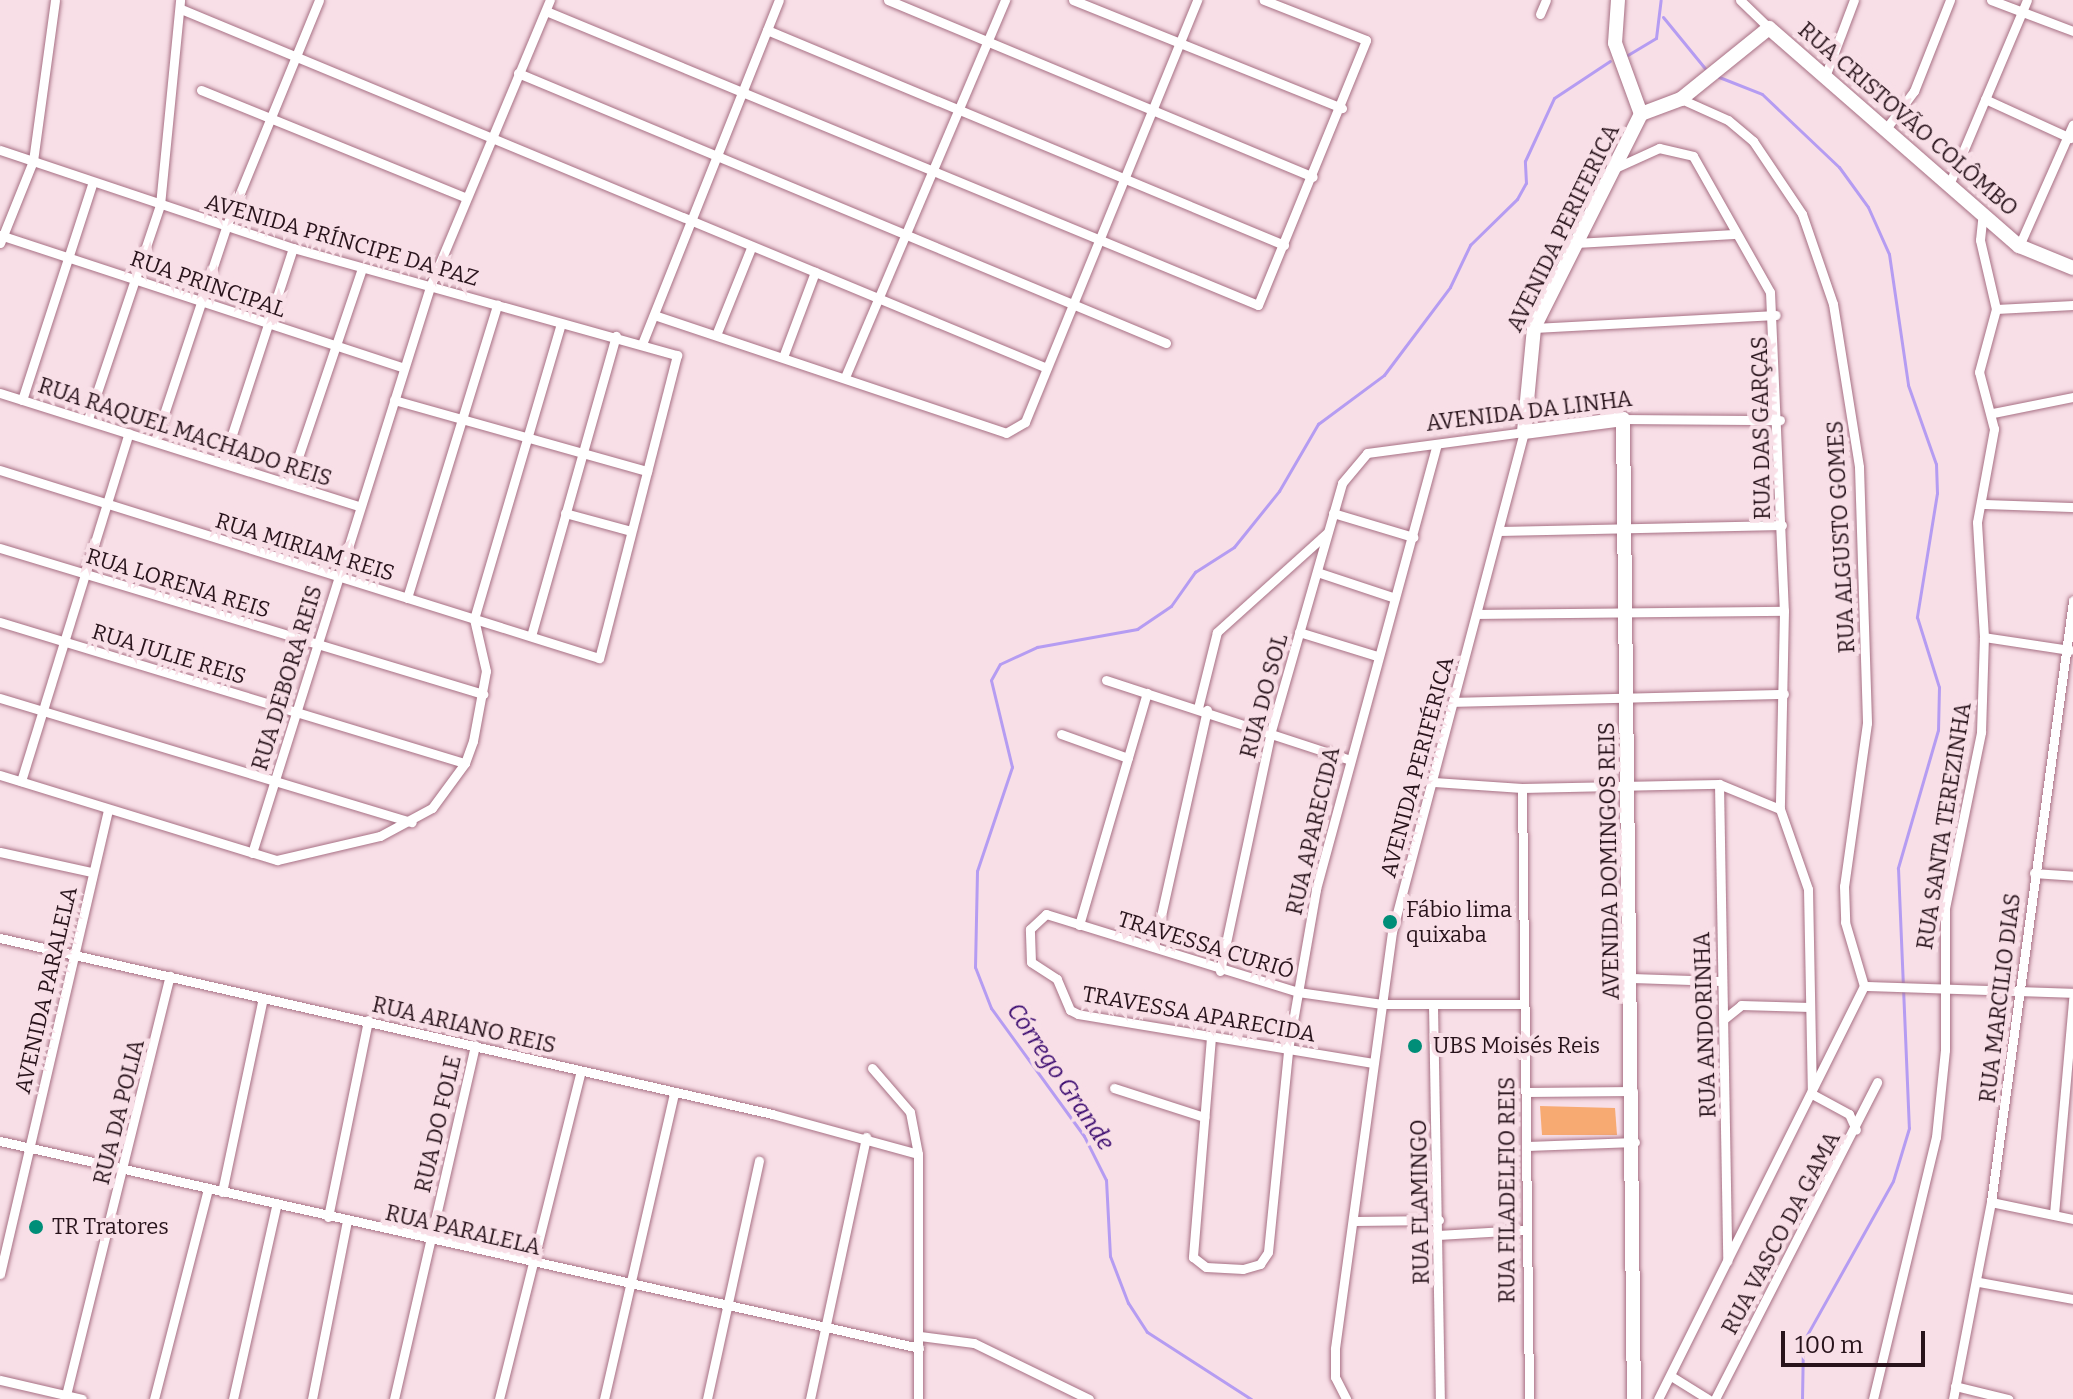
<!DOCTYPE html>
<html>
<head>
<meta charset="utf-8">
<style>
	body { margin:0 }
	#map { position:relative; width:2073px; height:1399px; overflow:hidden; background:#f8dfe7; font-family:Bitter,serif }
	div>[style] { position:absolute }
	[style*='--x'] { left:calc(var(--x)*1px); top:calc(var(--y)*1px); width:calc(var(--w)*1px); rotate:calc(var(--a)*1deg) }
	.green>* { inset:0; background:#f7aa72 }
	.stream>* { height:3px; margin:-1.5px; padding:0 1.5px; transform-origin:1.5px; border-radius:1.5px; background:#b59cf2 }
	.roads { filter:drop-shadow(0 0 2px #a77084) drop-shadow(0 0 2px #a77084) }
	.street>* { height:9px; margin:-4.5px; padding:0 4.5px; transform-origin:4.5px; border-radius:4.5px; background:#fff }
	.secondary>* { height:14px; margin:-7px; padding:0 7px; transform-origin:7px; border-radius:7px; background:#fff }
	.dots>* { width:22px; height:22px; translate:-50% -50%; box-sizing:border-box; border:4px solid #f8dfe7; border-radius:50% }
	span { translate:-50% -50%; white-space:nowrap; text-align:center; line-height:1.15; -webkit-text-stroke:8px #f8dfe7; paint-order:stroke }
	.street-label { font-size:22px; color:#28131b }
	.poi-label { font-size:22px; color:#28131b }
	.left { translate:0 -50%; text-align:left }
	.water-label { font-size:24px; color:#39096f; font-style:italic }
	.scale { position:absolute; left:1781px; top:1331px; width:144px; height:36px; box-sizing:border-box; border:4px solid #28131b; border-top:0; padding-left:10px; font-size:24px; line-height:28px; white-space:nowrap; color:#28131b; -webkit-text-stroke:6px #f8dfe7; paint-order:stroke }
</style>
</head>
<body>
<div id="map">
	<div class="green">
		<i style="clip-path:polygon(1540px 1106px,1615px 1108px,1617px 1135px,1542px 1135px)"></i>
	</div>
	<div class="stream">
		<i style="--x:1663;--y:17;--w:71;--a:50.7"></i>
		<i style="--x:1626;--y:56;--w:35;--a:-31"></i>
		<i style="--x:1656;--y:38;--w:38;--a:-83"></i>
		<i style="--x:1719;--y:77;--w:46;--a:21.6"></i>
		<i style="--x:1762;--y:94;--w:106;--a:43.5"></i>
		<i style="--x:1839;--y:167;--w:49;--a:54.1"></i>
		<i style="--x:1868;--y:207;--w:51;--a:65.9"></i>
		<i style="--x:1889;--y:254;--w:132;--a:81.7"></i>
		<i style="--x:1908;--y:385;--w:84;--a:70.5"></i>
		<i style="--x:1936;--y:464;--w:29;--a:88"></i>
		<i style="--x:1937;--y:493;--w:126;--a:99.2"></i>
		<i style="--x:1917;--y:617;--w:73;--a:72.6"></i>
		<i style="--x:1939;--y:687;--w:43;--a:91.3"></i>
		<i style="--x:1938;--y:730;--w:144;--a:106.2"></i>
		<i style="--x:1898;--y:868;--w:260;--a:87.6"></i>
		<i style="--x:1909;--y:1128;--w:55;--a:106.8"></i>
		<i style="--x:1893;--y:1181;--w:184;--a:119.2"></i>
		<i style="--x:1803;--y:1342;--w:57;--a:91"></i>
		<i style="--x:1251;--y:1399;--w:124;--a:-147.2"></i>
		<i style="--x:1147;--y:1332;--w:35;--a:-123"></i>
		<i style="--x:1128;--y:1303;--w:50;--a:-111"></i>
		<i style="--x:1110;--y:1256;--w:76;--a:-93"></i>
		<i style="--x:1106;--y:1180;--w:49;--a:-116.6"></i>
		<i style="--x:1084;--y:1136;--w:158;--a:-126"></i>
		<i style="--x:991;--y:1008;--w:44;--a:-111.3"></i>
		<i style="--x:975;--y:967;--w:96;--a:-88.8"></i>
		<i style="--x:977;--y:871;--w:110;--a:-71.4"></i>
		<i style="--x:1012;--y:767;--w:89;--a:-103.6"></i>
		<i style="--x:991;--y:680;--w:18;--a:-61"></i>
		<i style="--x:1000;--y:664;--w:41;--a:-24.7"></i>
		<i style="--x:1037;--y:647;--w:102;--a:-10.2"></i>
		<i style="--x:1137;--y:629;--w:41;--a:-34.1"></i>
		<i style="--x:1171;--y:606;--w:42;--a:-54.8"></i>
		<i style="--x:1195;--y:572;--w:46;--a:-32.7"></i>
		<i style="--x:1234;--y:547;--w:72;--a:-51.2"></i>
		<i style="--x:1279;--y:491;--w:78;--a:-59.8"></i>
		<i style="--x:1318;--y:424;--w:82;--a:-36.6"></i>
		<i style="--x:1384;--y:375;--w:110;--a:-53.1"></i>
		<i style="--x:1450;--y:287;--w:47;--a:-64.5"></i>
		<i style="--x:1470;--y:245;--w:66;--a:-44.4"></i>
		<i style="--x:1517;--y:199;--w:18;--a:-61"></i>
		<i style="--x:1526;--y:183;--w:22;--a:-93"></i>
		<i style="--x:1525;--y:161;--w:69;--a:-65.3"></i>
		<i style="--x:1554;--y:98;--w:67;--a:-33.5"></i>
	</div>
	<div class="roads">
		<div class="street">
			<i style="--x:888;--y:0;--w:460;--a:22.6"></i>
			<i style="--x:1073;--y:0;--w:290;--a:21.9"></i>
			<i style="--x:1740;--y:0;--w:40;--a:44"></i>
			<i style="--x:1991;--y:0;--w:88;--a:20.7"></i>
			<i style="--x:181;--y:9;--w:937;--a:22.52"></i>
			<i style="--x:546;--y:11;--w:770;--a:22.44"></i>
			<i style="--x:1258;--y:305;--w:286;--a:-67.8"></i>
			<i style="--x:1366;--y:40;--w:110;--a:-158.6"></i>
			<i style="--x:1540;--y:14;--w:15;--a:-67"></i>
			<i style="--x:767;--y:30;--w:560;--a:22.58"></i>
			<i style="--x:518;--y:73;--w:702;--a:22.62"></i>
			<i style="--x:1826;--y:74;--w:79;--a:-69.3"></i>
			<i style="--x:201;--y:90;--w:284;--a:22.1"></i>
			<i style="--x:1681;--y:99;--w:51;--a:24.1"></i>
			<i style="--x:1728;--y:120;--w:33;--a:40"></i>
			<i style="--x:1753;--y:141;--w:88;--a:56.1"></i>
			<i style="--x:1802;--y:214;--w:95;--a:71"></i>
			<i style="--x:1833;--y:304;--w:165;--a:80.9"></i>
			<i style="--x:1859;--y:467;--w:256;--a:88.2"></i>
			<i style="--x:1867;--y:723;--w:165;--a:98"></i>
			<i style="--x:1844;--y:886;--w:36;--a:88"></i>
			<i style="--x:1845;--y:922;--w:67;--a:73.5"></i>
			<i style="--x:1985;--y:99;--w:94;--a:24.6"></i>
			<i style="--x:1888;--y:126;--w:44;--a:-53.4"></i>
			<i style="--x:1914;--y:91;--w:98;--a:-68.4"></i>
			<i style="--x:0;--y:150;--w:309;--a:18.5"></i>
			<i style="--x:293;--y:248;--w:399;--a:15.6"></i>
			<i style="--x:677;--y:355;--w:313;--a:104.4"></i>
			<i style="--x:599;--y:658;--w:628;--a:-162.58"></i>
			<i style="--x:1613;--y:169;--w:51;--a:-24.5"></i>
			<i style="--x:1659;--y:148;--w:35;--a:13"></i>
			<i style="--x:1693;--y:156;--w:156;--a:60.5"></i>
			<i style="--x:1770;--y:292;--w:319;--a:87.5"></i>
			<i style="--x:1784;--y:611;--w:198;--a:91.2"></i>
			<i style="--x:1951;--y:180;--w:195;--a:-67.1"></i>
			<i style="--x:0;--y:235;--w:425;--a:18.2"></i>
			<i style="--x:0;--y:243;--w:88;--a:-68.1"></i>
			<i style="--x:33;--y:161;--w:162;--a:-82.2"></i>
			<i style="--x:1576;--y:243;--w:158;--a:-3.3"></i>
			<i style="--x:2019;--y:246;--w:133;--a:-66.1"></i>
			<i style="--x:1996;--y:309;--w:77;--a:-3"></i>
			<i style="--x:654;--y:315;--w:371;--a:18.5"></i>
			<i style="--x:1006;--y:433;--w:22;--a:-30"></i>
			<i style="--x:1025;--y:422;--w:456;--a:-67.8"></i>
			<i style="--x:1534;--y:328;--w:242;--a:-3.1"></i>
			<i style="--x:716;--y:335;--w:94;--a:-68.1"></i>
			<i style="--x:642;--y:344;--w:370;--a:-68.3"></i>
			<i style="--x:783;--y:357;--w:91;--a:-69.4"></i>
			<i style="--x:845;--y:377;--w:410;--a:-67"></i>
			<i style="--x:0;--y:393;--w:375;--a:17.5"></i>
			<i style="--x:22;--y:400;--w:229;--a:-72"></i>
			<i style="--x:394;--y:400;--w:263;--a:15.7"></i>
			<i style="--x:1993;--y:413;--w:82;--a:-11.3"></i>
			<i style="--x:88;--y:419;--w:226;--a:-71.4"></i>
			<i style="--x:160;--y:205;--w:206;--a:-84.4"></i>
			<i style="--x:1623;--y:419;--w:157;--a:0.4"></i>
			<i style="--x:155;--y:441;--w:225;--a:-71.6"></i>
			<i style="--x:226;--y:227;--w:245;--a:-67.7"></i>
			<i style="--x:223;--y:462;--w:225;--a:-71.9"></i>
			<i style="--x:289;--y:484;--w:228;--a:-71.3"></i>
			<i style="--x:1982;--y:504;--w:91;--a:1.9"></i>
			<i style="--x:565;--y:513;--w:68;--a:15.3"></i>
			<i style="--x:1333;--y:513;--w:84;--a:16.7"></i>
			<i style="--x:1499;--y:531;--w:283;--a:-1.2"></i>
			<i style="--x:0;--y:548;--w:505;--a:16.82"></i>
			<i style="--x:1317;--y:572;--w:82;--a:18.4"></i>
			<i style="--x:407;--y:598;--w:307;--a:-72.9"></i>
			<i style="--x:1477;--y:614;--w:307;--a:-0.6"></i>
			<i style="--x:0;--y:622;--w:486;--a:16.9"></i>
			<i style="--x:1299;--y:632;--w:82;--a:17.1"></i>
			<i style="--x:531;--y:636;--w:312;--a:-74.2"></i>
			<i style="--x:1984;--y:637;--w:87;--a:8.6"></i>
			<i style="--x:1106;--y:680;--w:254;--a:18.1"></i>
			<i style="--x:0;--y:698;--w:430;--a:16.8"></i>
			<i style="--x:1453;--y:702;--w:331;--a:-1.4"></i>
			<i style="--x:1198;--y:708;--w:78;--a:-76"></i>
			<i style="--x:1217;--y:632;--w:147;--a:-42"></i>
			<i style="--x:1061;--y:734;--w:71;--a:19.7"></i>
			<i style="--x:0;--y:775;--w:290;--a:17.1"></i>
			<i style="--x:277;--y:860;--w:106;--a:-13.1"></i>
			<i style="--x:380;--y:836;--w:59;--a:-28.3"></i>
			<i style="--x:432;--y:808;--w:56;--a:-53.7"></i>
			<i style="--x:465;--y:763;--w:23;--a:-70"></i>
			<i style="--x:473;--y:741;--w:71;--a:-79.5"></i>
			<i style="--x:486;--y:671;--w:53;--a:-103"></i>
			<i style="--x:474;--y:619;--w:308;--a:-73.6"></i>
			<i style="--x:21;--y:781;--w:364;--a:-72.8"></i>
			<i style="--x:1434;--y:782;--w:88;--a:3.9"></i>
			<i style="--x:1522;--y:788;--w:197;--a:-1.2"></i>
			<i style="--x:1719;--y:784;--w:66;--a:22.3"></i>
			<i style="--x:1780;--y:809;--w:85;--a:70.7"></i>
			<i style="--x:1808;--y:889;--w:204;--a:88.9"></i>
			<i style="--x:1719;--y:784;--w:477;--a:89"></i>
			<i style="--x:1522;--y:788;--w:611;--a:89.34"></i>
			<i style="--x:0;--y:852;--w:94;--a:12.3"></i>
			<i style="--x:252;--y:853;--w:596;--a:-72.54"></i>
			<i style="--x:431;--y:284;--w:308;--a:-67.3"></i>
			<i style="--x:2034;--y:873;--w:39;--a:4"></i>
			<i style="--x:1079;--y:925;--w:242;--a:-73.7"></i>
			<i style="--x:0;--y:938;--w:792;--a:12.84"></i>
			<i style="--x:772;--y:1114;--w:151;--a:15.3"></i>
			<i style="--x:1154;--y:947;--w:243;--a:-77.4"></i>
			<i style="--x:1220;--y:971;--w:245;--a:-78"></i>
			<i style="--x:1271;--y:731;--w:258;--a:-74"></i>
			<i style="--x:1342;--y:483;--w:39;--a:-50"></i>
			<i style="--x:1367;--y:453;--w:158;--a:-7.6"></i>
			<i style="--x:1524;--y:432;--w:517;--a:104.79"></i>
			<i style="--x:1392;--y:932;--w:421;--a:97.8"></i>
			<i style="--x:1335;--y:1349;--w:28;--a:90"></i>
			<i style="--x:1335;--y:1377;--w:25;--a:63"></i>
			<i style="--x:1632;--y:978;--w:88;--a:2"></i>
			<i style="--x:1433;--y:1005;--w:394;--a:89"></i>
			<i style="--x:1724;--y:1019;--w:22;--a:-39"></i>
			<i style="--x:1741;--y:1005;--w:69;--a:1.7"></i>
			<i style="--x:1211;--y:1037;--w:221;--a:94.7"></i>
			<i style="--x:1193;--y:1257;--w:16;--a:38"></i>
			<i style="--x:1206;--y:1267;--w:37;--a:3"></i>
			<i style="--x:1243;--y:1269;--w:18;--a:-16"></i>
			<i style="--x:1260;--y:1264;--w:14;--a:-56"></i>
			<i style="--x:1268;--y:1252;--w:203;--a:-84.3"></i>
			<i style="--x:1288;--y:1050;--w:163;--a:-80.1"></i>
			<i style="--x:1316;--y:889;--w:460;--a:-74.8"></i>
			<i style="--x:1373;--y:1063;--w:299;--a:-170.6"></i>
			<i style="--x:1078;--y:1014;--w:9;--a:-153"></i>
			<i style="--x:1070;--y:1010;--w:34;--a:-113"></i>
			<i style="--x:1057;--y:979;--w:31;--a:-147"></i>
			<i style="--x:1031;--y:962;--w:33;--a:-92"></i>
			<i style="--x:1030;--y:929;--w:22;--a:-43"></i>
			<i style="--x:1046;--y:914;--w:264;--a:17.2"></i>
			<i style="--x:1298;--y:992;--w:85;--a:8.1"></i>
			<i style="--x:1382;--y:1004;--w:141;--a:0"></i>
			<i style="--x:872;--y:1068;--w:58;--a:49.2"></i>
			<i style="--x:910;--y:1112;--w:43;--a:79.2"></i>
			<i style="--x:918;--y:1154;--w:245;--a:90"></i>
			<i style="--x:1114;--y:1088;--w:95;--a:17.9"></i>
			<i style="--x:1526;--y:1092;--w:107;--a:-0.5"></i>
			<i style="--x:1812;--y:1094;--w:42;--a:28.4"></i>
			<i style="--x:1849;--y:1114;--w:17;--a:66"></i>
			<i style="--x:0;--y:1141;--w:942;--a:12.69"></i>
			<i style="--x:1527;--y:1146;--w:108;--a:-2.1"></i>
			<i style="--x:222;--y:1192;--w:198;--a:-78.1"></i>
			<i style="--x:1991;--y:1202;--w:84;--a:11.7"></i>
			<i style="--x:2054;--y:1214;--w:216;--a:-84.9"></i>
			<i style="--x:328;--y:1217;--w:201;--a:-78.5"></i>
			<i style="--x:1354;--y:1221;--w:85;--a:-0.7"></i>
			<i style="--x:1438;--y:1235;--w:84;--a:-3.4"></i>
			<i style="--x:0;--y:1274;--w:477;--a:-76.9"></i>
			<i style="--x:1979;--y:1282;--w:96;--a:10.3"></i>
			<i style="--x:920;--y:1336;--w:54;--a:7.4"></i>
			<i style="--x:974;--y:1343;--w:128;--a:26"></i>
			<i style="--x:1671;--y:1376;--w:44;--a:31.9"></i>
			<i style="--x:0;--y:1380;--w:84;--a:13"></i>
			<i style="--x:1955;--y:1386;--w:55;--a:13.8"></i>
			<i style="--x:66;--y:1395;--w:432;--a:-76.1"></i>
			<i style="--x:154;--y:1399;--w:217;--a:-75.6"></i>
			<i style="--x:233;--y:1399;--w:198;--a:-77.4"></i>
			<i style="--x:312;--y:1399;--w:182;--a:-78.9"></i>
			<i style="--x:394;--y:1399;--w:363;--a:-77.1"></i>
			<i style="--x:499;--y:1399;--w:338;--a:-76"></i>
			<i style="--x:604;--y:1399;--w:313;--a:-77.1"></i>
			<i style="--x:707;--y:1399;--w:244;--a:-77.7"></i>
			<i style="--x:810;--y:1399;--w:268;--a:-77.9"></i>
			<i style="--x:1658;--y:1399;--w:462;--a:-63.5"></i>
			<i style="--x:1864;--y:986;--w:209;--a:1.9"></i>
			<i style="--x:1715;--y:1399;--w:356;--a:-62.9"></i>
			<i style="--x:1873;--y:1399;--w:269;--a:-76.5"></i>
			<i style="--x:1936;--y:1137;--w:87;--a:-84.1"></i>
			<i style="--x:1945;--y:1050;--w:142;--a:-90"></i>
			<i style="--x:1945;--y:908;--w:180;--a:-78.4"></i>
			<i style="--x:1981;--y:732;--w:95;--a:-88.2"></i>
			<i style="--x:1984;--y:637;--w:115;--a:-93.5"></i>
			<i style="--x:1977;--y:522;--w:95;--a:-79.6"></i>
			<i style="--x:1994;--y:429;--w:59;--a:-104.7"></i>
			<i style="--x:1979;--y:372;--w:65;--a:-74.9"></i>
			<i style="--x:1996;--y:309;--w:71;--a:-103.1"></i>
			<i style="--x:1980;--y:240;--w:28;--a:-84"></i>
			<i style="--x:1953;--y:1399;--w:201;--a:-79.1"></i>
			<i style="--x:1991;--y:1202;--w:607;--a:-82.23"></i>
		</div>
		<div class="secondary">
			<i style="--x:1618;--y:0;--w:43;--a:94"></i>
			<i style="--x:1615;--y:43;--w:76;--a:69.9"></i>
			<i style="--x:1641;--y:114;--w:239;--a:116.6"></i>
			<i style="--x:1534;--y:328;--w:104;--a:95.5"></i>
			<i style="--x:1524;--y:432;--w:100;--a:-7.5"></i>
			<i style="--x:1623;--y:419;--w:980;--a:89.36"></i>
			<i style="--x:1641;--y:114;--w:43;--a:-20.6"></i>
			<i style="--x:1681;--y:99;--w:113;--a:-38.9"></i>
			<i style="--x:1769;--y:28;--w:332;--a:41.1"></i>
			<i style="--x:2019;--y:246;--w:58;--a:22.2"></i>
		</div>
	</div>
	<div class="dots">
		<i style="left:1390px;top:922px;background:#008e78"></i>
		<i style="left:1415px;top:1046px;background:#008e78"></i>
		<i style="left:36px;top:1227px;background:#008e78"></i>
	</div>
	<div class="street-label">
		<span style="left:1908px;top:119px;rotate:41deg">RUA CRISTOVÃO COLÔMBO</span>
		<span style="left:1563px;top:228px;rotate:-64deg">AVENIDA PERIFERICA</span>
		<span style="left:342px;top:240px;rotate:16deg">AVENIDA PRÍNCIPE DA PAZ</span>
		<span style="left:208px;top:284px;rotate:19deg">RUA PRINCIPAL</span>
		<span style="left:1529px;top:411px;rotate:-7deg">AVENIDA DA LINHA</span>
		<span style="left:1761px;top:428px;rotate:-91deg">RUA DAS GARÇAS</span>
		<span style="left:185px;top:432px;rotate:18deg">RUA RAQUEL MACHADO REIS</span>
		<span style="left:1841px;top:537px;rotate:-93deg">RUA ALGUSTO GOMES</span>
		<span style="left:305px;top:547px;rotate:17deg">RUA MIRIAM REIS</span>
		<span style="left:178px;top:583px;rotate:17deg">RUA LORENA REIS</span>
		<span style="left:169px;top:654px;rotate:17deg">RUA JULIE REIS</span>
		<span style="left:287px;top:678px;rotate:-73deg">RUA DEBORA REIS</span>
		<span style="left:1264px;top:696px;rotate:-75deg">RUA DO SOL</span>
		<span style="left:1417px;top:767px;rotate:-75deg">AVENIDA PERIFÉRICA</span>
		<span style="left:1944px;top:826px;rotate:-81deg">RUA SANTA TEREZINHA</span>
		<span style="left:1313px;top:831px;rotate:-77deg">RUA APARECIDA</span>
		<span style="left:1609px;top:861px;rotate:-91deg">AVENIDA DOMINGOS REIS</span>
		<span style="left:1206px;top:945px;rotate:17deg">TRAVESSA CURIÓ</span>
		<span style="left:46px;top:990px;rotate:-77deg">AVENIDA PARALELA</span>
		<span style="left:2000px;top:998px;rotate:-83deg">RUA MARCILIO DIAS</span>
		<span style="left:1199px;top:1014px;rotate:10deg">TRAVESSA APARECIDA</span>
		<span style="left:464px;top:1025px;rotate:13deg">RUA ARIANO REIS</span>
		<span style="left:1705px;top:1025px;rotate:-92deg">RUA ANDORINHA</span>
		<span style="left:119px;top:1112px;rotate:-76deg">RUA DA POLIA</span>
		<span style="left:438px;top:1124px;rotate:-77deg">RUA DO FOLE</span>
		<span style="left:1507px;top:1190px;rotate:-90deg">RUA FILADELFIO REIS</span>
		<span style="left:1420px;top:1202px;rotate:-91deg">RUA FLAMINGO</span>
		<span style="left:463px;top:1230px;rotate:13deg">RUA PARALELA</span>
		<span style="left:1781px;top:1233px;rotate:-62deg">RUA VASCO DA GAMA</span>
	</div>
	<div class="poi-label">
		<span class="left" style="left:1406px;top:922px">Fábio lima<br>quixaba</span>
		<span class="left" style="left:1433px;top:1046px">UBS Moisés Reis</span>
		<span class="left" style="left:52px;top:1227px">TR Tratores</span>
	</div>
	<div class="water-label">
		<span style="left:1060px;top:1077px;rotate:56deg">Córrego Grande</span>
	</div>
	<div class="scale">100 m</div>
</div>
</body>
</html>
